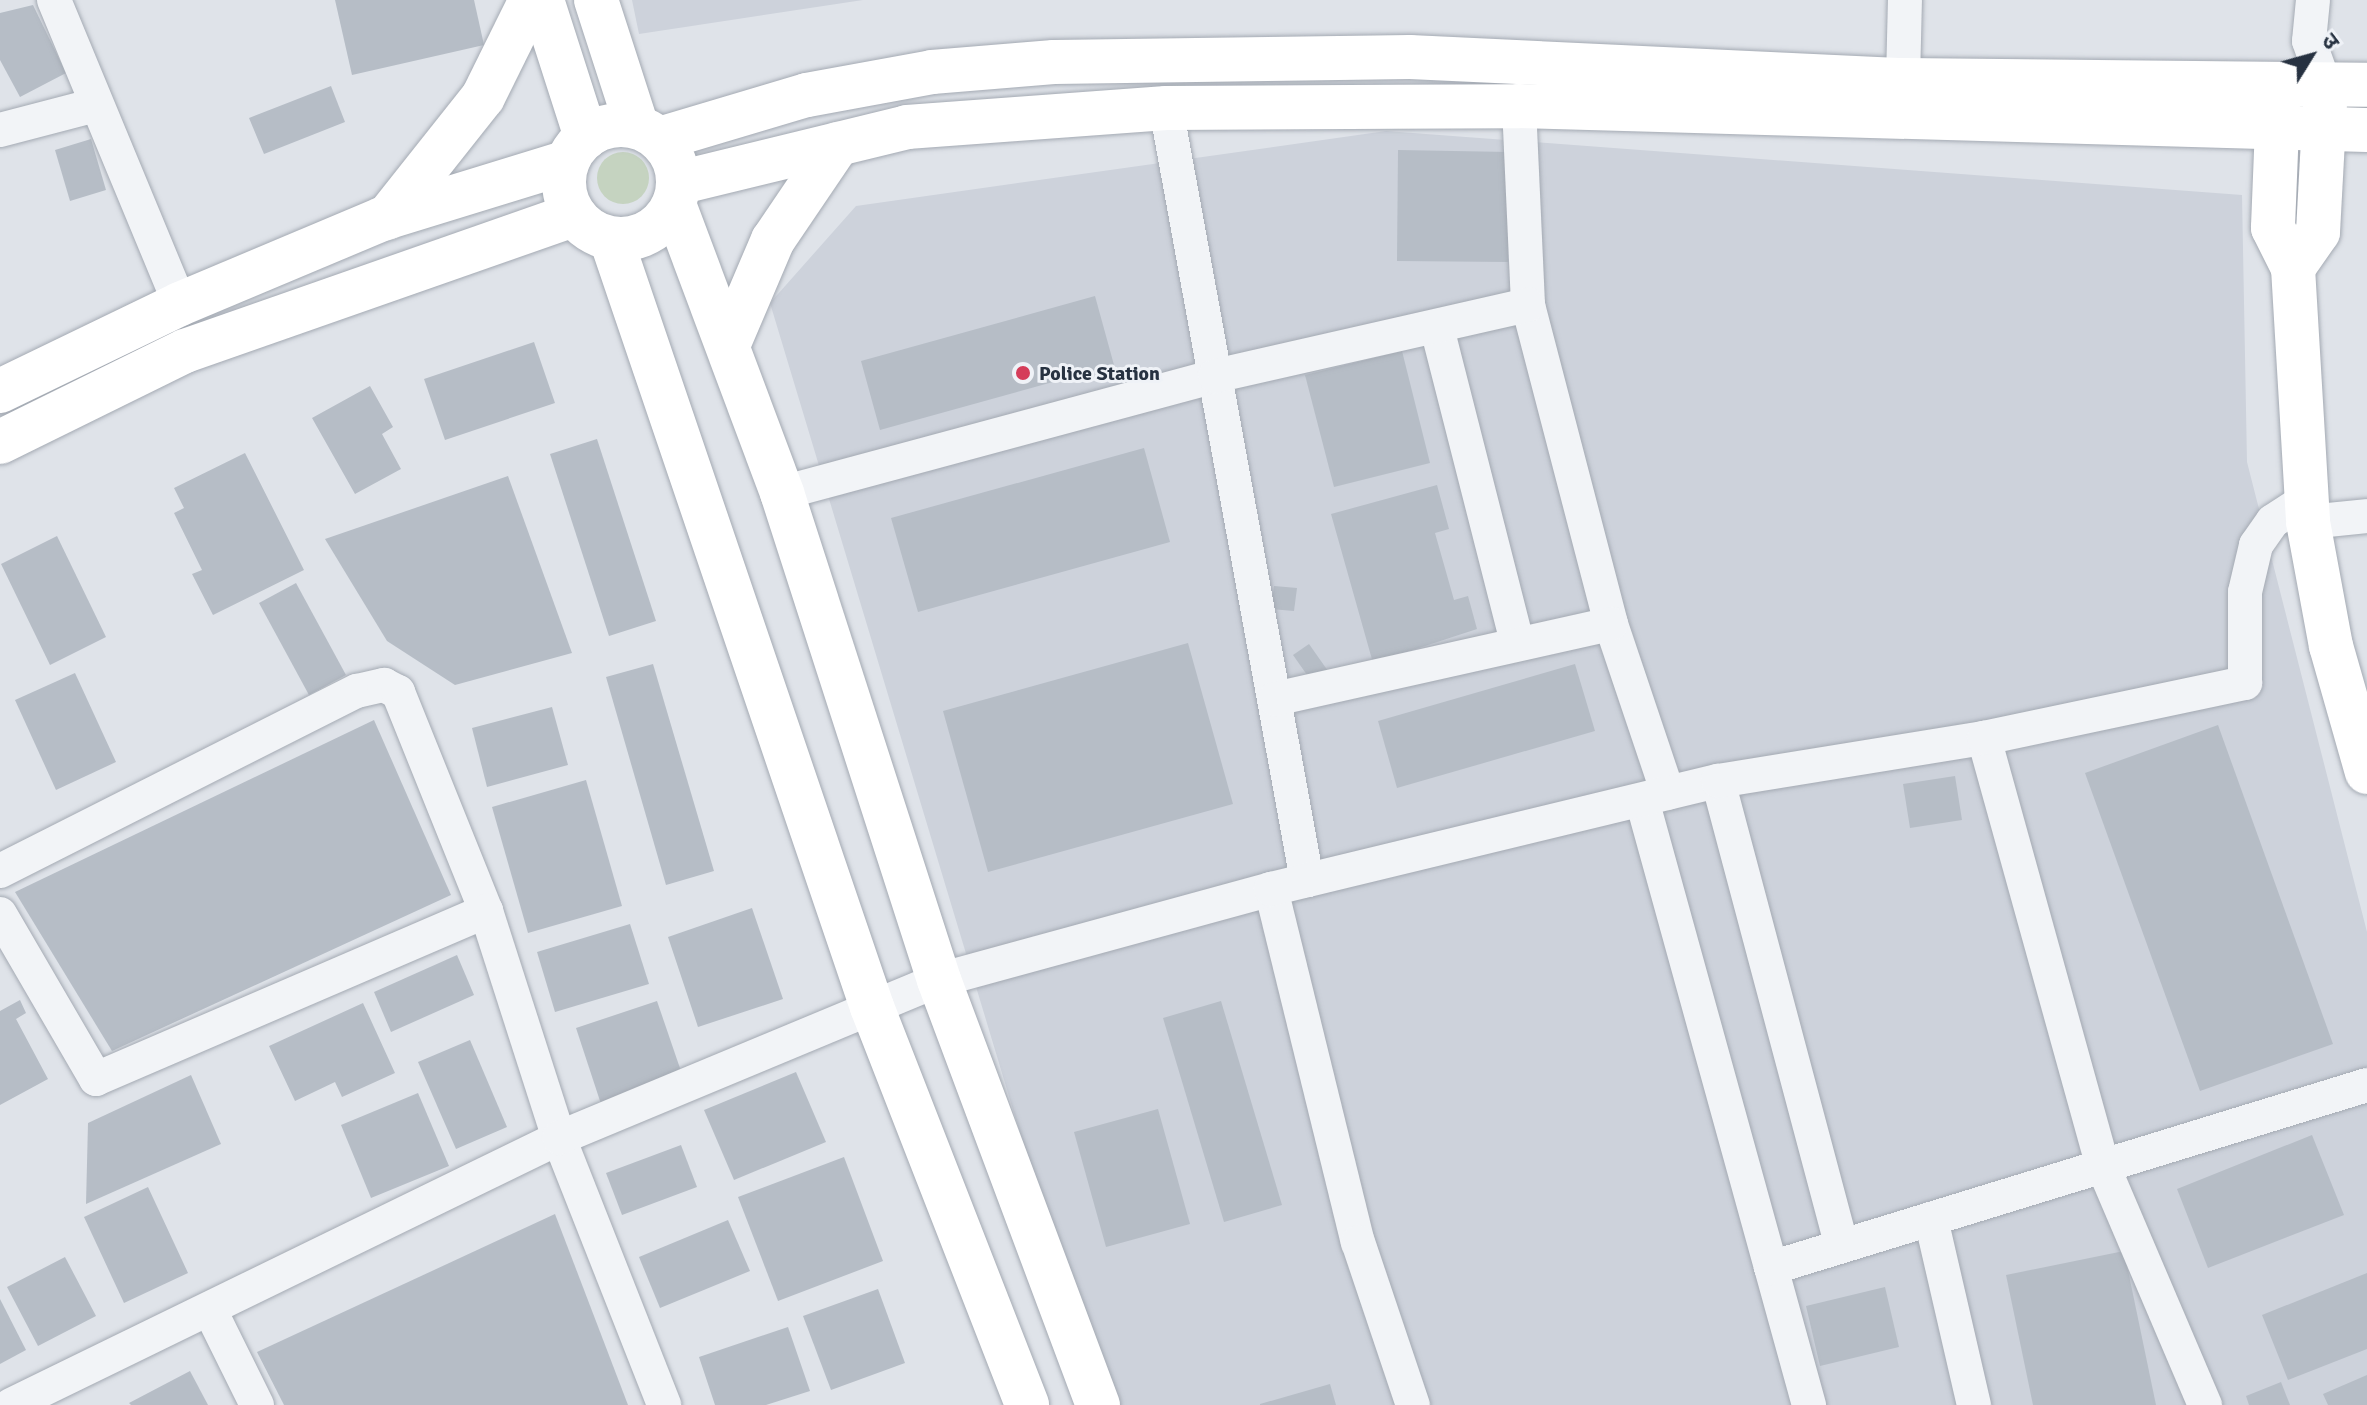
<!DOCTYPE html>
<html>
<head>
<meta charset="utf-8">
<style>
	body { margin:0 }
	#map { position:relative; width:2367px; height:1405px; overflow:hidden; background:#dfe3e9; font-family:Signika,"Noto Sans Devanagari",sans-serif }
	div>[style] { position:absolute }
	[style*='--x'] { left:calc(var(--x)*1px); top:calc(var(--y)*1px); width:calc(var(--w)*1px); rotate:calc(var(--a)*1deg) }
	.built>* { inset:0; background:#cdd2db }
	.green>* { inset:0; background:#c5d3c0 }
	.round { border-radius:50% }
	.building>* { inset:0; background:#b6bdc6 }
	.roads { filter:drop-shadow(0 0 2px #a4aab3) drop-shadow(0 0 2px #a4aab3) }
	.street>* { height:34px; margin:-17px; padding:0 17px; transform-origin:17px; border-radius:17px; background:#f2f4f7 }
	.secondary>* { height:44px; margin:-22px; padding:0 22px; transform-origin:22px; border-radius:22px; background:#fff }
	.secondary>.ring { margin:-22px; padding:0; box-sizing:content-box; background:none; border:44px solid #fff; border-radius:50% }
	.dots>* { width:22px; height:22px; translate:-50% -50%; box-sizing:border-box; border:4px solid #eff2f7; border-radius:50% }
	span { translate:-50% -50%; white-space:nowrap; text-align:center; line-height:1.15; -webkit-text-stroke:6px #eff2f7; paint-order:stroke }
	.poi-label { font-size:20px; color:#273241; font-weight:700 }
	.left { translate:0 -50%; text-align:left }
	.north { position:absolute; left:2271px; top:16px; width:80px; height:80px; -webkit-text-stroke:6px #eff2f7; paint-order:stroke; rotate:53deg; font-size:22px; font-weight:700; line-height:32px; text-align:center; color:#273241 }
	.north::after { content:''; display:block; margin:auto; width:28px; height:36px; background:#273241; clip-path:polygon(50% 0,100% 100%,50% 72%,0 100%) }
</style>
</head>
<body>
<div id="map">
	<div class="built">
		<i style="clip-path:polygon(632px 0,863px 0,639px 34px)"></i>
		<i style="clip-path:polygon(1386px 131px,2242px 195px,2247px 462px,2367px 932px,2367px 1405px,1102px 1405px,770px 303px,856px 206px)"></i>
	</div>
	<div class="green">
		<i class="round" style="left:597px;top:152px;width:52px;height:52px"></i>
	</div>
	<div class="building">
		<i style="clip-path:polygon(335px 0,474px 0,484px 45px,352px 75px)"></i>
		<i style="clip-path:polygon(33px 5px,66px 73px,20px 97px,0 60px,0 13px)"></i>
		<i style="clip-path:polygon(331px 86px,345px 122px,264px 154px,249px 118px)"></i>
		<i style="clip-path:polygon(91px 139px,106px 190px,70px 201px,55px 150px)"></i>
		<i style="clip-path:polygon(1398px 150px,1509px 152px,1508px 262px,1397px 261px)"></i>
		<i style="clip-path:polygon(1095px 296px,1114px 365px,880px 430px,861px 361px)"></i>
		<i style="clip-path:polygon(534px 342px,555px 403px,445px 440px,424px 379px)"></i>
		<i style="clip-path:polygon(1402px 351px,1430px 463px,1334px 487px,1305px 375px)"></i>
		<i style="clip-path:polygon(370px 386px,393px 427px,382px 434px,401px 469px,355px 494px,312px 418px)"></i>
		<i style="clip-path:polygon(597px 439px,656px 621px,609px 636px,550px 454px)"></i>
		<i style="clip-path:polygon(1144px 448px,1170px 542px,918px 612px,891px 518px)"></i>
		<i style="clip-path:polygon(245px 453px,304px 570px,213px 615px,192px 574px,202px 570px,174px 513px,184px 508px,174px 488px)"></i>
		<i style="clip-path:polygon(508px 476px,572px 653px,455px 685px,387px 641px,325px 539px)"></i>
		<i style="clip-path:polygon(1437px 485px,1449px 529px,1435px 533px,1454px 600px,1468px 596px,1477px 629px,1373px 663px,1331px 514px)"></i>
		<i style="clip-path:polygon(57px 536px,106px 637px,50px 665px,1px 564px)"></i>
		<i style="clip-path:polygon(296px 583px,346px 675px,309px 695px,259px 603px)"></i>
		<i style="clip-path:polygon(1274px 586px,1297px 588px,1294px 611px,1271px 609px)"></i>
		<i style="clip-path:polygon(1188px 643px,1233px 804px,988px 872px,943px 711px)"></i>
		<i style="clip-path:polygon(1309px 644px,1328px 671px,1312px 682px,1293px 655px)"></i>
		<i style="clip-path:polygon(653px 664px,714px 871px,666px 885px,606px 677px)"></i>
		<i style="clip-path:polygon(1575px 664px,1595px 731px,1397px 788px,1378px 721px)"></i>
		<i style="clip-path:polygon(75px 673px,116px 762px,56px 790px,15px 700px)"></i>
		<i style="clip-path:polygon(552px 707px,568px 765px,487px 787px,472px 728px)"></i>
		<i style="clip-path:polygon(374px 720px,451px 895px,112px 1051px,15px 892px)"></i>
		<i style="clip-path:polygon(2218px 725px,2333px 1044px,2200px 1091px,2085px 773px)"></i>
		<i style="clip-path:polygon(1955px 776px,1962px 820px,1910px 828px,1903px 784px)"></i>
		<i style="clip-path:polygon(586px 780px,622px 906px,528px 933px,492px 807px)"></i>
		<i style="clip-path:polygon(752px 908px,783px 999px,698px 1027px,668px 937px)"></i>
		<i style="clip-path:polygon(630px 924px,649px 984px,555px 1012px,537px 952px)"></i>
		<i style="clip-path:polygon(457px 955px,474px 995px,391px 1032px,374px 992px)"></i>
		<i style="clip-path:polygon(20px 1000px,26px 1013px,16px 1019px,48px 1079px,0 1105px,0 1011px)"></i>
		<i style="clip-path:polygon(657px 1001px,683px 1077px,601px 1104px,576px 1028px)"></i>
		<i style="clip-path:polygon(1221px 1001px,1282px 1205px,1224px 1222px,1163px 1018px)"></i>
		<i style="clip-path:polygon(363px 1003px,395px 1073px,342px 1097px,335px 1082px,295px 1101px,269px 1046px)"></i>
		<i style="clip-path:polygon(470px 1040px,507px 1127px,456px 1149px,418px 1062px)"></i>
		<i style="clip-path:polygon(796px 1072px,826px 1142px,734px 1180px,704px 1110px)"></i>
		<i style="clip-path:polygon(191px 1075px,221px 1144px,86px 1204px,88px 1123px)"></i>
		<i style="clip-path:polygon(418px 1093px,449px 1166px,371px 1198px,341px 1125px)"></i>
		<i style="clip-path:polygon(1158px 1109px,1190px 1224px,1106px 1247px,1074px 1132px)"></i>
		<i style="clip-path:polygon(2312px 1135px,2344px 1215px,2208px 1268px,2177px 1189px)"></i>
		<i style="clip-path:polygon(681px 1145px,697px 1187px,622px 1215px,606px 1173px)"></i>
		<i style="clip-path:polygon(844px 1157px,883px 1261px,778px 1301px,738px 1197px)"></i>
		<i style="clip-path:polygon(148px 1187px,188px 1273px,124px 1303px,84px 1217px)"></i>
		<i style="clip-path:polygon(555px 1214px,628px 1405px,284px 1405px,257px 1352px)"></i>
		<i style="clip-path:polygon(728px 1220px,750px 1271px,660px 1308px,639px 1257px)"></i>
		<i style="clip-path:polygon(2124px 1251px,2156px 1405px,2033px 1405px,2006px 1275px)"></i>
		<i style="clip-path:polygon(65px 1257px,96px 1316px,38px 1346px,7px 1287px)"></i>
		<i style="clip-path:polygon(2367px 1273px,2367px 1349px,2288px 1380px,2262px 1315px)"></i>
		<i style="clip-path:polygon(1885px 1287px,1899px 1347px,1820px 1366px,1806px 1306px)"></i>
		<i style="clip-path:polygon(878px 1289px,905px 1363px,831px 1390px,803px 1316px)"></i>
		<i style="clip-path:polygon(0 1299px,26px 1350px,0 1364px)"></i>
		<i style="clip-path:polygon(788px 1327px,810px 1391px,766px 1405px,715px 1405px,699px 1357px)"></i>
		<i style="clip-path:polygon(190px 1371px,208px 1405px,131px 1405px,129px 1403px)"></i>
		<i style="clip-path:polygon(2367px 1375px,2367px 1405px,2328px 1405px,2323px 1394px)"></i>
		<i style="clip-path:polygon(2281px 1382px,2290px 1405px,2249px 1405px,2246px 1396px)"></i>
		<i style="clip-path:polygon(1330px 1384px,1336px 1405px,1260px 1405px,1260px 1404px)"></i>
	</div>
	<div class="roads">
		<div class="street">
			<i style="--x:54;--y:0;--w:329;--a:67.5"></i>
			<i style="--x:2313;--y:0;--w:41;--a:95.6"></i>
			<i style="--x:2309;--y:41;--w:48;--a:70.4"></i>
			<i style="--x:1903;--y:80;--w:80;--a:-88.6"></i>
			<i style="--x:1519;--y:106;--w:199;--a:87.4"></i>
			<i style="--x:1528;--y:305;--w:330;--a:75.4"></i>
			<i style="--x:1611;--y:624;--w:178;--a:71.4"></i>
			<i style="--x:1166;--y:108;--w:785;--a:79.65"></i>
			<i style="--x:0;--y:130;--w:95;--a:-14.6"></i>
			<i style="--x:1437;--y:328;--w:324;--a:75.7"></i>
			<i style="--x:782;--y:493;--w:449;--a:-15.1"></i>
			<i style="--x:1215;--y:376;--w:321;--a:-12.8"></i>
			<i style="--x:2308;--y:522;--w:59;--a:-5.8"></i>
			<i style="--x:1275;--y:699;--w:344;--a:-12.6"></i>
			<i style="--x:1984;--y:738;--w:444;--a:74.5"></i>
			<i style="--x:2103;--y:1166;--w:260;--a:66.9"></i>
			<i style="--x:1718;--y:781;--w:481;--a:75.1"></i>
			<i style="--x:1642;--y:800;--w:628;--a:74.57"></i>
			<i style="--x:0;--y:871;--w:400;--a:-26.8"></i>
			<i style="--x:357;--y:691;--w:28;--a:-13"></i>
			<i style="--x:384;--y:685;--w:16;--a:27"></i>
			<i style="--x:398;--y:692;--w:236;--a:68.1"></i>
			<i style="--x:486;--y:911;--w:238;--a:72.2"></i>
			<i style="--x:559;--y:1138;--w:287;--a:68.5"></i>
			<i style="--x:1271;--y:889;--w:364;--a:76.2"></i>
			<i style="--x:1358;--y:1242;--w:172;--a:71.4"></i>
			<i style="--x:0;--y:914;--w:191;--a:59.8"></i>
			<i style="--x:96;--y:1079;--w:425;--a:-23.3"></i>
			<i style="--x:1931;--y:1219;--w:191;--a:77"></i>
			<i style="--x:1771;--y:1268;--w:623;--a:-17.07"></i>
			<i style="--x:210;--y:1310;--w:106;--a:63.7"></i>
			<i style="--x:11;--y:1405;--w:610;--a:-25.98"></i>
			<i style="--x:559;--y:1138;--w:412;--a:-22.6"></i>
			<i style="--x:939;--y:980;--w:344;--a:-15.3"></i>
			<i style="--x:1271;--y:889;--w:460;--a:-13.6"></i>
			<i style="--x:1718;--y:781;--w:269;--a:-9.2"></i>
			<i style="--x:1984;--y:738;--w:267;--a:-11.9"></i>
			<i style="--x:2245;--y:683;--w:91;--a:-90"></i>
			<i style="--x:2245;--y:592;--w:48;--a:-76.8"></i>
			<i style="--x:2256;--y:545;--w:29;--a:-55"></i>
			<i style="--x:2273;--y:521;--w:40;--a:-32.9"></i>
		</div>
		<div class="secondary">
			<i style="--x:542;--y:0;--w:144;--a:72.2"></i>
			<i style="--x:596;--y:0;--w:133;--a:72.1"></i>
			<i style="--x:2278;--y:102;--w:126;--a:92.3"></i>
			<i style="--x:2273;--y:228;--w:45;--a:63.4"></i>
			<i style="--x:2293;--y:268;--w:254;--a:86.6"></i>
			<i style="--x:2308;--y:522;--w:126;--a:79.5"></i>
			<i style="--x:2331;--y:646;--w:131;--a:74.1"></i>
			<i class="ring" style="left:564px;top:125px;width:70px;height:70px"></i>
			<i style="--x:659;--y:139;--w:154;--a:-16.6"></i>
			<i style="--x:807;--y:95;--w:127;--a:-10.4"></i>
			<i style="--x:932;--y:72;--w:122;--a:-4.7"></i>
			<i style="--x:1054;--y:62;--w:356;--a:-0.8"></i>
			<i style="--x:1410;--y:57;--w:494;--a:2.7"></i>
			<i style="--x:1903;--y:80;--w:464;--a:0.6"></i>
			<i style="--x:678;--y:183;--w:236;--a:-13.7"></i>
			<i style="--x:907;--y:127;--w:260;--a:-4.2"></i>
			<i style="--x:1166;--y:108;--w:353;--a:-0.3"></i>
			<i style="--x:1519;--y:106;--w:848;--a:1.62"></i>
			<i style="--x:674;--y:204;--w:309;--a:69.5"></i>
			<i style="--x:782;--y:493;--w:512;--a:72.13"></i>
			<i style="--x:939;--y:980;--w:454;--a:69.5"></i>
			<i style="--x:387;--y:218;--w:154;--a:-51.6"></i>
			<i style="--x:483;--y:97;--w:108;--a:-63.7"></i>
			<i style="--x:611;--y:239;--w:811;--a:71.23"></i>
			<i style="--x:872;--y:1007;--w:427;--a:68.7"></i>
			<i style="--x:2293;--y:268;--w:44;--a:-55.2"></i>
			<i style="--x:2318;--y:232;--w:130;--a:-86.9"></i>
			<i style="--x:729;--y:343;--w:112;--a:-66.9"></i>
			<i style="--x:773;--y:240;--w:116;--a:-55.9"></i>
			<i style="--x:0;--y:391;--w:200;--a:-25.8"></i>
			<i style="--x:180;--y:304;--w:219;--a:-22.8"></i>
			<i style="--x:382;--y:219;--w:194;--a:-17.1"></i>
			<i style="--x:0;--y:442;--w:206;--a:-26.2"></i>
			<i style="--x:185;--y:351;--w:412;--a:-19.3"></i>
		</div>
	</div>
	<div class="dots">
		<i style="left:1023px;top:373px;background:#d53d5a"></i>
	</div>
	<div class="poi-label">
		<span class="left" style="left:1039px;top:373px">Police Station</span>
	</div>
	<div class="north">उ</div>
</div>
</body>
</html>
